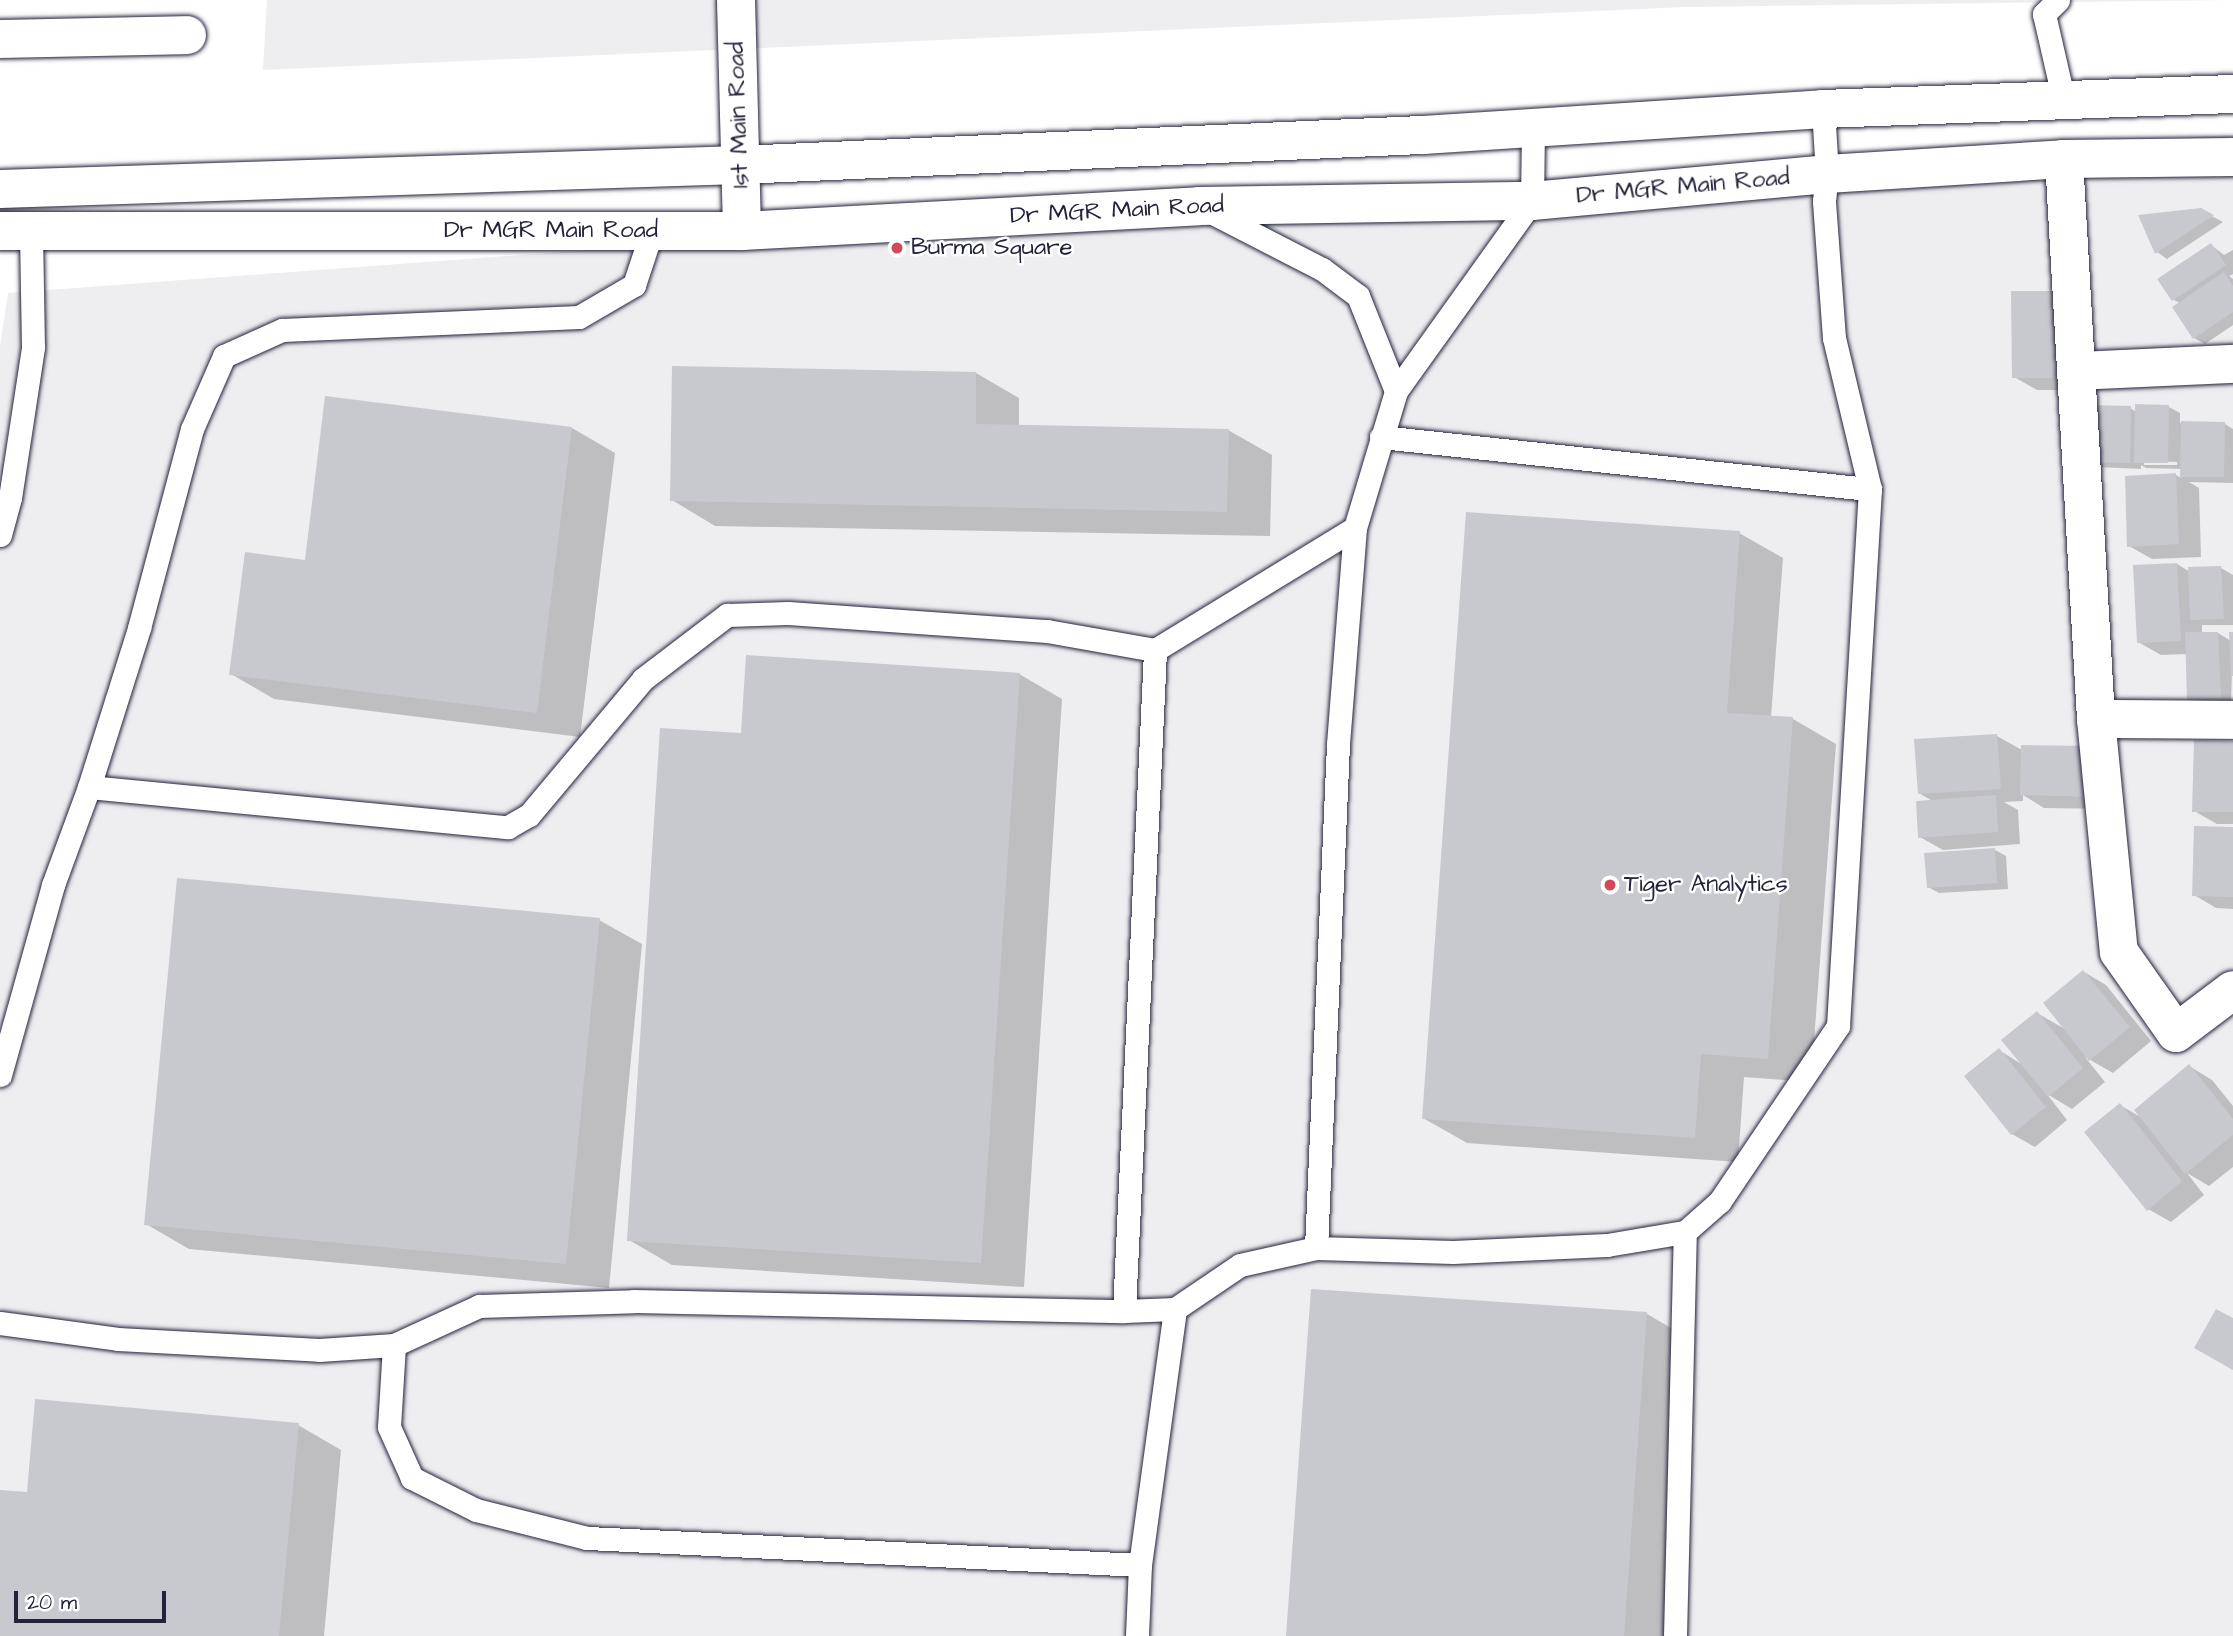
<!DOCTYPE html>
<html>
<head>
<meta charset="utf-8">
<style>
	body { margin:0 }
	#map { position:relative; width:2233px; height:1636px; overflow:hidden; background:#fff; font-family:"Architects Daughter",sans-serif }
	div>[style] { position:absolute }
	[style*='--x'] { left:calc(var(--x)*1px); top:calc(var(--y)*1px); width:calc(var(--w)*1px); rotate:calc(var(--a)*1deg) }
	.built>* { inset:0; background:#eeeef1 }
	.shadow>* { inset:0; background:#0003 }
	.building>* { inset:0; background:#c8c8cf }
	.roads { filter:drop-shadow(0 0 2px #22223b) drop-shadow(0 0 2px #22223b) }
	.lane>* { height:23px; margin:-11.5px; padding:0 11.5px; transform-origin:11.5px; border-radius:11.5px; background:#fff }
	.street>* { height:38px; margin:-19px; padding:0 19px; transform-origin:19px; border-radius:19px; background:#fff }
	.secondary>* { height:38px; margin:-19px; padding:0 19px; transform-origin:19px; border-radius:19px; background:#fff }
	.dots>* { width:19px; height:19px; translate:-50% -50%; box-sizing:border-box; border:4px solid #fff; border-radius:50% }
	span { translate:-50% -50%; white-space:nowrap; text-align:center; line-height:1.15; -webkit-text-stroke:5px #fff; paint-order:stroke }
	.street-label { font-size:24px; color:#22223b }
	.poi-label { font-size:24px; color:#22223b }
	.left { translate:0 -50%; text-align:left }
	.scale { position:absolute; left:14px; top:1591px; width:152px; height:32px; box-sizing:border-box; border:4px solid #22223b; border-top:0; padding-left:9px; font-size:21px; line-height:24px; white-space:nowrap; color:#22223b; -webkit-text-stroke:5px #fff; paint-order:stroke }
</style>
</head>
<body>
<div id="map">
	<div class="built">
		<i style="clip-path:polygon(267px 0,2233px 0,1686px 7px,263px 70px)"></i>
		<i style="clip-path:polygon(2233px 135px,2233px 1636px,0 1636px,0 346px,8px 293px,1922px 151px)"></i>
	</div>
	<div class="shadow">
		<i style="clip-path:polygon(2200px 210px,2223px 222px,2167px 259px,2157px 252px)"></i>
		<i style="clip-path:polygon(2211px 245px,2224px 255px,2233px 250px,2233px 274px,2229px 276px,2233px 279px,2233px 325px,2205px 344px,2194px 338px,2180px 303px,2174px 300px)"></i>
		<i style="clip-path:polygon(2013px 293px,2081px 390px,2037px 390px,2014px 377px)"></i>
		<i style="clip-path:polygon(976px 373px,1019px 398px,1019px 427px,1228px 430px,1272px 455px,1270px 536px,715px 526px,672px 500px)"></i>
		<i style="clip-path:polygon(evenodd,2169px 407px,2180px 413px,2180px 423px,2225px 424px,2233px 429px,2233px 483px,2189px 482px,2199px 488px,2201px 557px,2152px 559px,2129px 546px,2176px 475px,2181px 478px,2182px 469px,2146px 468px,2141px 465px,2141px 469px,2098px 467px,2087px 461px,2130px 408px,2136px 412px,2169px 407px,2144px 461px,2177px 462px,2177px 465px,2144px 465px,2144px 461px)"></i>
		<i style="clip-path:polygon(572px 428px,615px 453px,580px 737px,274px 699px,231px 674px,307px 562px)"></i>
		<i style="clip-path:polygon(1739px 533px,1783px 558px,1771px 717px,1793px 719px,1836px 744px,1811px 1082px,1744px 1077px,1738px 1162px,1467px 1143px,1423px 1118px)"></i>
		<i style="clip-path:polygon(2177px 564px,2190px 572px,2221px 568px,2233px 575px,2233px 625px,2202px 625px,2202px 634px,2218px 633px,2231px 641px,2233px 633px,2231px 704px,2200px 705px,2189px 699px,2187px 654px,2161px 655px,2138px 642px)"></i>
		<i style="clip-path:polygon(1019px 674px,1062px 699px,1024px 1287px,672px 1265px,629px 1240px,742px 735px)"></i>
		<i style="clip-path:polygon(1997px 736px,2022px 750px,2114px 809px,2044px 808px,2023px 795px,2023px 801px,2004px 802px,2018px 810px,2020px 844px,1943px 850px,1920px 837px,1934px 802px,1919px 793px)"></i>
		<i style="clip-path:polygon(2233px 743px,2233px 824px,2217px 824px,2194px 811px)"></i>
		<i style="clip-path:polygon(2233px 829px,2233px 909px,2216px 908px,2194px 895px)"></i>
		<i style="clip-path:polygon(1995px 850px,2006px 856px,2008px 889px,1939px 893px,1928px 887px)"></i>
		<i style="clip-path:polygon(599px 920px,642px 944px,609px 1288px,189px 1249px,146px 1224px)"></i>
		<i style="clip-path:polygon(2084px 972px,2106px 985px,2151px 1041px,2113px 1073px,2085px 1057px,2105px 1082px,2072px 1109px,2047px 1094px,2067px 1120px,2035px 1147px,2012px 1134px,1999px 1050px,2023px 1065px,2037px 1013px,2065px 1029px)"></i>
		<i style="clip-path:polygon(2189px 1066px,2212px 1080px,2233px 1106px,2233px 1167px,2209px 1186px,2187px 1173px,2204px 1195px,2171px 1222px,2148px 1209px,2120px 1105px,2142px 1118px)"></i>
		<i style="clip-path:polygon(1647px 1314px,1690px 1339px,1669px 1636px,1287px 1636px)"></i>
		<i style="clip-path:polygon(298px 1425px,341px 1450px,324px 1636px,0 1636px,0 1491px,28px 1494px)"></i>
	</div>
	<div class="building">
		<i style="clip-path:polygon(2201px 208px,2214px 215px,2155px 254px,2138px 215px)"></i>
		<i style="clip-path:polygon(2211px 243px,2226px 265px,2172px 301px,2157px 279px)"></i>
		<i style="clip-path:polygon(2224px 272px,2233px 286px,2233px 312px,2193px 339px,2172px 307px)"></i>
		<i style="clip-path:polygon(2011px 291px,2059px 291px,2059px 378px,2012px 378px)"></i>
		<i style="clip-path:polygon(672px 366px,976px 372px,976px 424px,1229px 429px,1227px 512px,670px 501px)"></i>
		<i style="clip-path:polygon(325px 396px,572px 427px,537px 713px,229px 675px,245px 552px,305px 560px)"></i>
		<i style="clip-path:polygon(2135px 404px,2169px 405px,2168px 463px,2134px 463px)"></i>
		<i style="clip-path:polygon(2087px 405px,2131px 406px,2130px 463px,2085px 462px)"></i>
		<i style="clip-path:polygon(2181px 421px,2225px 422px,2224px 477px,2180px 477px)"></i>
		<i style="clip-path:polygon(2176px 473px,2179px 544px,2127px 547px,2125px 476px)"></i>
		<i style="clip-path:polygon(1466px 512px,1740px 531px,1727px 713px,1793px 717px,1768px 1059px,1701px 1054px,1695px 1138px,1422px 1119px)"></i>
		<i style="clip-path:polygon(2177px 563px,2181px 641px,2137px 643px,2133px 565px)"></i>
		<i style="clip-path:polygon(2221px 566px,2224px 619px,2190px 620px,2188px 567px)"></i>
		<i style="clip-path:polygon(2185px 632px,2218px 632px,2221px 698px,2187px 700px)"></i>
		<i style="clip-path:polygon(2229px 632px,2233px 632px,2233px 676px,2231px 676px)"></i>
		<i style="clip-path:polygon(746px 655px,1020px 673px,981px 1263px,627px 1241px,660px 728px,741px 733px)"></i>
		<i style="clip-path:polygon(1997px 734px,2001px 789px,1918px 794px,1914px 739px)"></i>
		<i style="clip-path:polygon(2194px 740px,2233px 741px,2233px 812px,2192px 812px)"></i>
		<i style="clip-path:polygon(2021px 745px,2093px 746px,2092px 797px,2020px 795px)"></i>
		<i style="clip-path:polygon(1996px 795px,1998px 832px,1918px 838px,1916px 801px)"></i>
		<i style="clip-path:polygon(2194px 826px,2233px 827px,2233px 897px,2192px 896px)"></i>
		<i style="clip-path:polygon(1995px 848px,1997px 883px,1927px 888px,1924px 853px)"></i>
		<i style="clip-path:polygon(177px 878px,600px 918px,566px 1264px,144px 1225px)"></i>
		<i style="clip-path:polygon(2083px 970px,2130px 1027px,2089px 1061px,2043px 1003px)"></i>
		<i style="clip-path:polygon(2037px 1011px,2083px 1068px,2048px 1097px,2001px 1040px)"></i>
		<i style="clip-path:polygon(1999px 1048px,2046px 1107px,2011px 1135px,1964px 1076px)"></i>
		<i style="clip-path:polygon(2189px 1064px,2233px 1119px,2233px 1135px,2185px 1174px,2134px 1110px)"></i>
		<i style="clip-path:polygon(2120px 1103px,2182px 1181px,2147px 1211px,2084px 1132px)"></i>
		<i style="clip-path:polygon(1311px 1289px,1647px 1312px,1624px 1636px,1286px 1636px)"></i>
		<i style="clip-path:polygon(2216px 1309px,2233px 1318px,2233px 1370px,2194px 1348px)"></i>
		<i style="clip-path:polygon(35px 1399px,299px 1423px,279px 1636px,0 1636px,0 1490px,27px 1492px)"></i>
	</div>
	<div class="roads">
		<div class="lane">
			<i style="--x:2058;--y:0;--w:20;--a:135"></i>
			<i style="--x:2044;--y:14;--w:89;--a:77.1"></i>
			<i style="--x:1207;--y:210;--w:129;--a:27.2"></i>
			<i style="--x:1322;--y:269;--w:45;--a:36.9"></i>
			<i style="--x:1358;--y:296;--w:102;--a:68.2"></i>
			<i style="--x:1381;--y:437;--w:492;--a:6.1"></i>
			<i style="--x:0;--y:535;--w:38;--a:-75"></i>
			<i style="--x:10;--y:498;--w:153;--a:-81.3"></i>
			<i style="--x:33;--y:347;--w:118;--a:-91"></i>
			<i style="--x:89;--y:787;--w:167;--a:-72.5"></i>
			<i style="--x:139;--y:628;--w:206;--a:-75.1"></i>
			<i style="--x:192;--y:429;--w:80;--a:-66.3"></i>
			<i style="--x:224;--y:356;--w:64;--a:-24.1"></i>
			<i style="--x:282;--y:330;--w:297;--a:-2.5"></i>
			<i style="--x:579;--y:317;--w:64;--a:-30.2"></i>
			<i style="--x:634;--y:285;--w:57;--a:-71.6"></i>
			<i style="--x:0;--y:1075;--w:197;--a:-74.4"></i>
			<i style="--x:53;--y:885;--w:104;--a:-69.8"></i>
			<i style="--x:89;--y:787;--w:421;--a:5.5"></i>
			<i style="--x:508;--y:827;--w:24;--a:-30"></i>
			<i style="--x:529;--y:815;--w:177;--a:-50"></i>
			<i style="--x:643;--y:679;--w:106;--a:-37.3"></i>
			<i style="--x:727;--y:615;--w:61;--a:-1.9"></i>
			<i style="--x:788;--y:613;--w:260;--a:4"></i>
			<i style="--x:1047;--y:631;--w:110;--a:10"></i>
			<i style="--x:1155;--y:650;--w:234;--a:-31.4"></i>
			<i style="--x:1316;--y:1248;--w:504;--a:-87.5"></i>
			<i style="--x:1338;--y:744;--w:217;--a:-85.5"></i>
			<i style="--x:1355;--y:528;--w:143;--a:-73.3"></i>
			<i style="--x:1396;--y:391;--w:234;--a:-54.4"></i>
			<i style="--x:1532;--y:201;--w:73;--a:-89.2"></i>
			<i style="--x:1124;--y:1311;--w:662;--a:-87.31"></i>
			<i style="--x:0;--y:1323;--w:119;--a:7.7"></i>
			<i style="--x:118;--y:1339;--w:201;--a:3.1"></i>
			<i style="--x:319;--y:1350;--w:75;--a:-3.8"></i>
			<i style="--x:1140;--y:1565;--w:554;--a:-177.2"></i>
			<i style="--x:587;--y:1538;--w:114;--a:-165.8"></i>
			<i style="--x:476;--y:1510;--w:72;--a:-153.4"></i>
			<i style="--x:412;--y:1478;--w:56;--a:-114.3"></i>
			<i style="--x:389;--y:1427;--w:82;--a:-86.5"></i>
			<i style="--x:394;--y:1345;--w:94;--a:-24.6"></i>
			<i style="--x:479;--y:1306;--w:155;--a:-1.8"></i>
			<i style="--x:634;--y:1301;--w:490;--a:1.2"></i>
			<i style="--x:1124;--y:1311;--w:51;--a:-2.2"></i>
			<i style="--x:1175;--y:1309;--w:78;--a:-34.1"></i>
			<i style="--x:1240;--y:1265;--w:78;--a:-12.6"></i>
			<i style="--x:1316;--y:1248;--w:137;--a:1.7"></i>
			<i style="--x:1453;--y:1252;--w:154;--a:-2.6"></i>
			<i style="--x:1607;--y:1245;--w:79;--a:-9.5"></i>
			<i style="--x:1685;--y:1232;--w:47;--a:-41.5"></i>
			<i style="--x:1720;--y:1201;--w:211;--a:-56"></i>
			<i style="--x:1838;--y:1026;--w:538;--a:-86.59"></i>
			<i style="--x:1870;--y:489;--w:155;--a:-103.4"></i>
			<i style="--x:1834;--y:338;--w:137;--a:-94.2"></i>
			<i style="--x:1824;--y:201;--w:27;--a:-84"></i>
			<i style="--x:1827;--y:174;--w:65;--a:-93.5"></i>
			<i style="--x:1137;--y:1636;--w:71;--a:-87.6"></i>
			<i style="--x:1140;--y:1565;--w:258;--a:-82.2"></i>
			<i style="--x:1675;--y:1636;--w:404;--a:-88.6"></i>
		</div>
		<div class="street">
			<i style="--x:736;--y:0;--w:231;--a:88.5"></i>
			<i style="--x:0;--y:39;--w:187;--a:-1.2"></i>
			<i style="--x:2064;--y:159;--w:561;--a:86.73"></i>
			<i style="--x:2096;--y:719;--w:234;--a:84.4"></i>
			<i style="--x:2119;--y:952;--w:99;--a:54.9"></i>
			<i style="--x:2176;--y:1033;--w:71;--a:-37"></i>
			<i style="--x:2077;--y:371;--w:156;--a:-2.6"></i>
			<i style="--x:2096;--y:719;--w:137;--a:0.4"></i>
		</div>
		<div class="secondary">
			<i style="--x:0;--y:189;--w:740;--a:-1.86"></i>
			<i style="--x:740;--y:165;--w:684;--a:-2.52"></i>
			<i style="--x:1423;--y:135;--w:401;--a:-3.7"></i>
			<i style="--x:1823;--y:109;--w:410;--a:-2.1"></i>
			<i style="--x:0;--y:231;--w:742;--a:0"></i>
			<i style="--x:742;--y:231;--w:458;--a:-3.1"></i>
			<i style="--x:1199;--y:206;--w:333;--a:-0.9"></i>
			<i style="--x:1532;--y:201;--w:296;--a:-5.2"></i>
			<i style="--x:1827;--y:174;--w:237;--a:-3.6"></i>
			<i style="--x:2064;--y:159;--w:169;--a:-0.7"></i>
		</div>
	</div>
	<div class="dots">
		<i style="left:897px;top:248px;background:#d1495b"></i>
		<i style="left:1610px;top:885px;background:#d1495b"></i>
	</div>
	<div class="street-label">
		<span style="left:739px;top:115px;rotate:-92deg">1st Main Road</span>
		<span style="left:1683px;top:187px;rotate:-5deg">Dr MGR Main Road</span>
		<span style="left:1117px;top:211px;rotate:-3deg">Dr MGR Main Road</span>
		<span style="left:551px;top:231px">Dr MGR Main Road</span>
	</div>
	<div class="poi-label">
		<span class="left" style="left:911px;top:248px">Burma Square</span>
		<span class="left" style="left:1624px;top:885px">Tiger Analytics</span>
	</div>
	<div class="scale">20 m</div>
</div>
</body>
</html>
